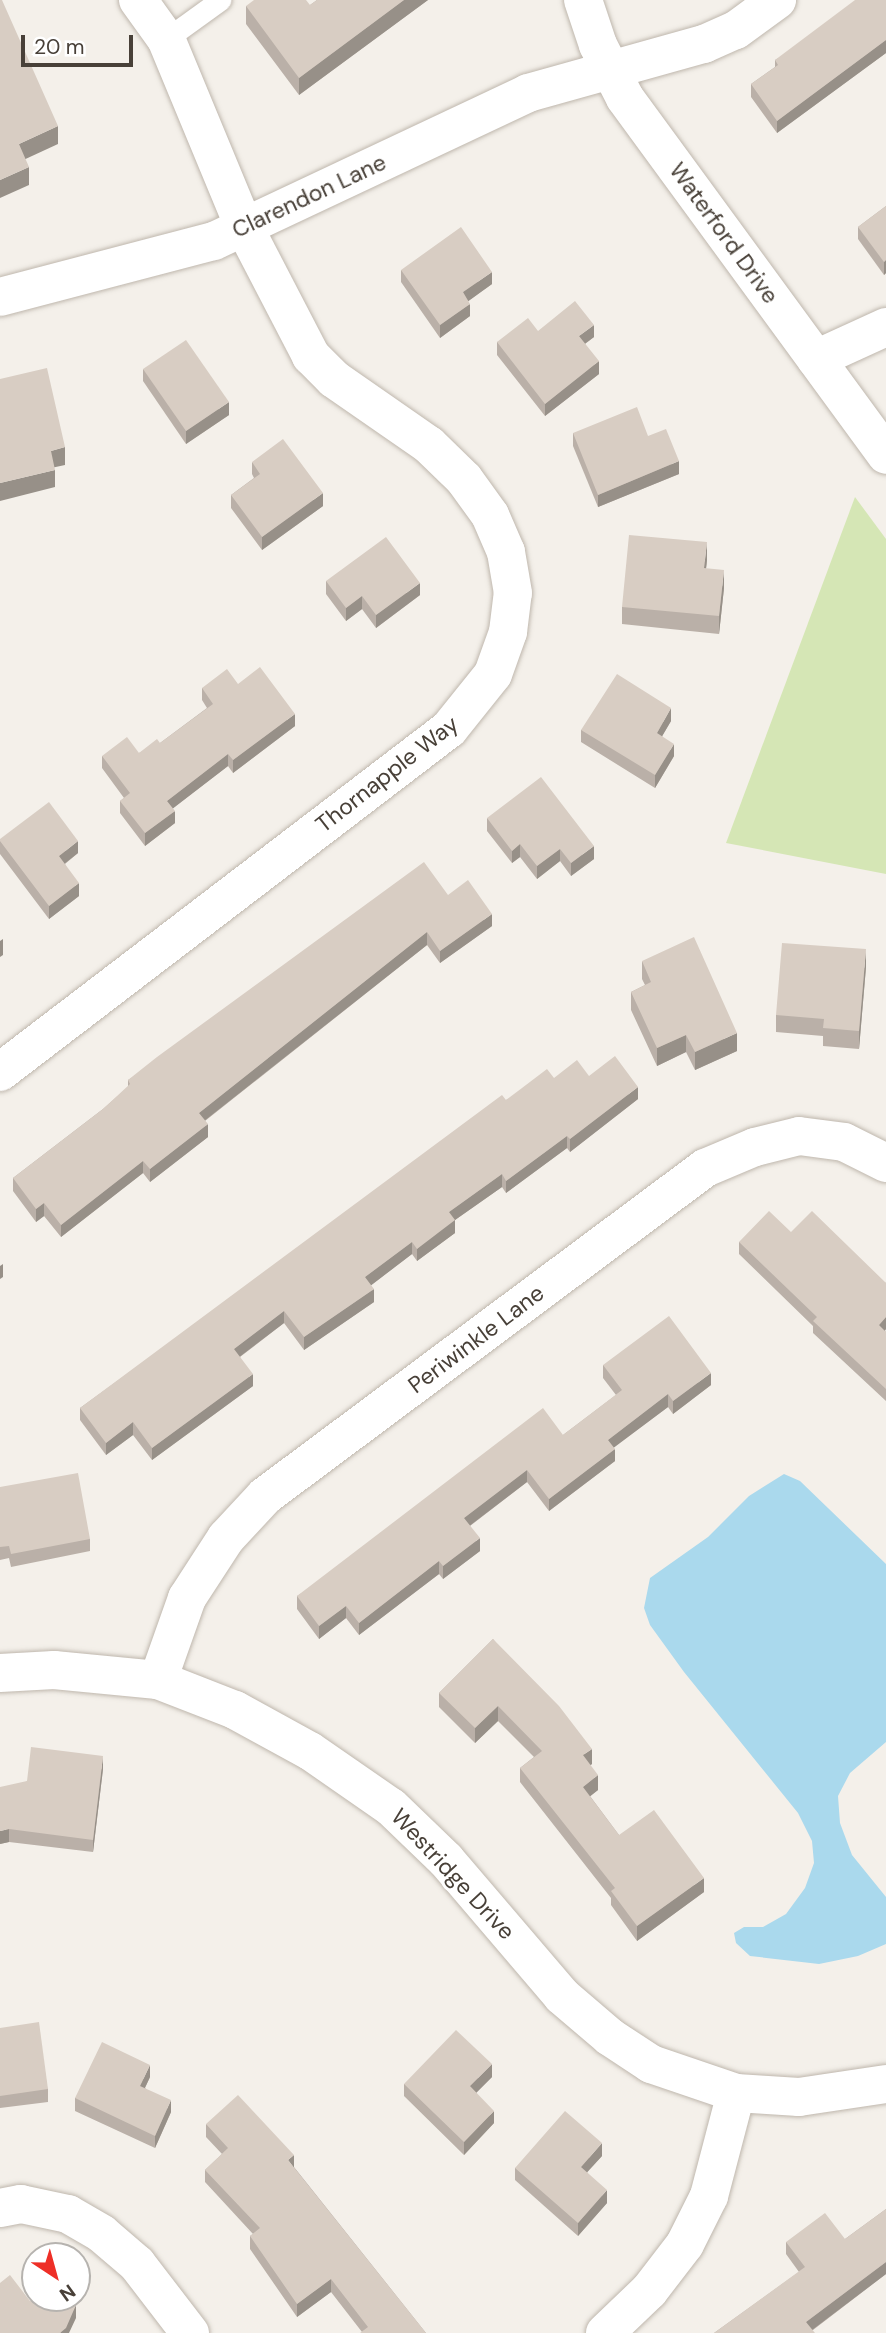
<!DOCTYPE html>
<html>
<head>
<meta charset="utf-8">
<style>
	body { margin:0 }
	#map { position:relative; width:886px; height:2333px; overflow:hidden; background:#f4f0ea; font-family:"DM Sans",sans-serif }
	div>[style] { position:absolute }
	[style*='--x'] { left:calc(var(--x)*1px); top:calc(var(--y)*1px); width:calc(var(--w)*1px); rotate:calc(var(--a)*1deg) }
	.green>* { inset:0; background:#d5e6b5 }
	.water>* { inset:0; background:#aad9ed }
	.roads { filter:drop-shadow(0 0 2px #bfb7ad) drop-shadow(0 0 2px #bfb7ad) }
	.lane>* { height:21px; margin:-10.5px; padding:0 10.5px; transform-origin:10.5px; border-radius:10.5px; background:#fff }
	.street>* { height:38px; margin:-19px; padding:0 19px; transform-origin:19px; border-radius:19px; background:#fff }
	.wall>* { inset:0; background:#bab0a8 }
	.shaded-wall>* { inset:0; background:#979088 }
	.building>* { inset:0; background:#d8cdc3 }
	span { translate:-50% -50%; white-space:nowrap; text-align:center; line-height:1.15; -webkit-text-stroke:6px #fff; paint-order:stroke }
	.street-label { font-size:23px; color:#484038 }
	.north { position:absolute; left:21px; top:2242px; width:70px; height:70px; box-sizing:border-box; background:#fff; border:2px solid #b6b3af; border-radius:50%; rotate:144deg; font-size:19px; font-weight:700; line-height:28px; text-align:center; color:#484038 }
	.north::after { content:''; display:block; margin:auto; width:24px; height:32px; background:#ee2f27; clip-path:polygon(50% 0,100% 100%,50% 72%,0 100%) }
	.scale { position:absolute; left:21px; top:35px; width:112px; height:32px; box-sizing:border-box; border:4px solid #484038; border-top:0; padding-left:9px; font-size:21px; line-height:24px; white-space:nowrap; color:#484038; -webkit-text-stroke:5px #fff; paint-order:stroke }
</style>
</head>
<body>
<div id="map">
	<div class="green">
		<i style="clip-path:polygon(855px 497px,886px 539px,886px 874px,726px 843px)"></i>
	</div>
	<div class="water">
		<i style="clip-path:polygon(784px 1474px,800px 1481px,886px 1564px,886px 1742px,850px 1773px,838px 1796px,840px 1823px,852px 1855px,886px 1897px,886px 1944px,858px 1956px,819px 1964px,750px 1956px,736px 1943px,734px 1933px,744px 1927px,763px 1927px,786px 1914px,805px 1888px,814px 1863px,812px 1841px,798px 1813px,684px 1672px,650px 1625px,644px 1608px,650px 1578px,708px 1537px,749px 1496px)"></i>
	</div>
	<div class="roads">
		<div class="lane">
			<i style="--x:166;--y:39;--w:67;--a:-35.8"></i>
		</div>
		<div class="street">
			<i style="--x:583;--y:0;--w:47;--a:71.6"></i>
			<i style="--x:598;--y:45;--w:59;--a:63"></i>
			<i style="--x:625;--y:98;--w:442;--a:53.8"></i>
			<i style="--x:0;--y:297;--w:221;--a:-14.7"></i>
			<i style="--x:214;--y:241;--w:347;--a:-25.2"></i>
			<i style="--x:528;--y:93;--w:183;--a:-15.6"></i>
			<i style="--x:704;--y:44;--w:35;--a:-24"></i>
			<i style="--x:736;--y:30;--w:51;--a:-36.2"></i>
			<i style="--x:816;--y:359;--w:77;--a:-24.6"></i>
			<i style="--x:0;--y:1072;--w:565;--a:-37.38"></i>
			<i style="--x:449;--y:729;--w:70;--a:-51.3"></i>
			<i style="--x:493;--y:674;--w:45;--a:-70.3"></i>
			<i style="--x:508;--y:632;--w:39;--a:-83"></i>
			<i style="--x:513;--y:593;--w:42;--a:-99.7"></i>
			<i style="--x:506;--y:552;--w:40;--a:-113.4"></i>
			<i style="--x:490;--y:515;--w:44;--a:-125.8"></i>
			<i style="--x:464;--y:479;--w:49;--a:-135.8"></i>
			<i style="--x:429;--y:445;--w:116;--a:-145.2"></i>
			<i style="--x:334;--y:379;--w:33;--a:-135"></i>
			<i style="--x:311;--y:356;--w:145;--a:-117.4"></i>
			<i style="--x:244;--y:227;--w:204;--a:-112.5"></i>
			<i style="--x:166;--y:39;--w:48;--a:-125.7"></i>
			<i style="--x:0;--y:1673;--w:54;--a:-3.2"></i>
			<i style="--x:54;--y:1670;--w:104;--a:5.5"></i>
			<i style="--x:158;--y:1680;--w:83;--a:21.3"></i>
			<i style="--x:235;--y:1710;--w:85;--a:28.7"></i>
			<i style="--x:310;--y:1751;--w:98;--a:34.7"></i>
			<i style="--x:391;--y:1807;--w:76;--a:43.9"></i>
			<i style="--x:446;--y:1860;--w:179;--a:49.5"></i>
			<i style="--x:562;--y:1996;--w:63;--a:40.5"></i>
			<i style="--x:610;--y:2037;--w:49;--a:33.4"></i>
			<i style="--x:651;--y:2064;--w:90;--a:18.8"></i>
			<i style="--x:736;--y:2093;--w:63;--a:3.6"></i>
			<i style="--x:799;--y:2097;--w:88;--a:-8.5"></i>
			<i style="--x:158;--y:1680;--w:87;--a:-70.5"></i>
			<i style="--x:187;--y:1598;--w:72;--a:-57"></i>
			<i style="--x:226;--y:1538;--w:57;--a:-47.1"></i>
			<i style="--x:265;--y:1496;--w:549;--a:-36.7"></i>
			<i style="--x:705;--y:1168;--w:54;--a:-22.8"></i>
			<i style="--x:755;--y:1147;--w:45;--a:-14"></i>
			<i style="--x:799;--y:1136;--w:45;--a:7.6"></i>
			<i style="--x:844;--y:1142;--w:47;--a:26.6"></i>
			<i style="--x:0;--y:2208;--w:21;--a:-11"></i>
			<i style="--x:21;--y:2204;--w:48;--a:12"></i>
			<i style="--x:68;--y:2214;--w:39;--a:30"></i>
			<i style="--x:102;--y:2234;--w:46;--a:40.6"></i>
			<i style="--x:137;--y:2264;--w:87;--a:52.5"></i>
			<i style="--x:605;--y:2333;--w:61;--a:-43.7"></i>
			<i style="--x:649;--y:2291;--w:59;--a:-52.5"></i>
			<i style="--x:685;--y:2244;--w:54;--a:-63.4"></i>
			<i style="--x:709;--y:2196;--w:106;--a:-75.3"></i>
		</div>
	</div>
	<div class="wall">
		<i style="clip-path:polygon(317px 0,428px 0,299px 95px,246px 24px,246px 6px,310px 5px)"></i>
		<i style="clip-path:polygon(886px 0,886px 53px,777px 133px,751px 97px,751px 84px,775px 67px,775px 60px)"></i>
		<i style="clip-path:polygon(886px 206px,886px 273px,884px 275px,858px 239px,858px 227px)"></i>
		<i style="clip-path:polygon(401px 270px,492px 284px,468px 301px,470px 316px,440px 338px,401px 282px)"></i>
		<i style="clip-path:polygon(538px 331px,594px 337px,585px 344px,599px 374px,545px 416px,497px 355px,497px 342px)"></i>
		<i style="clip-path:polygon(143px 369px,229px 415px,186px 444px,143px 381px)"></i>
		<i style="clip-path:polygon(573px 433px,648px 436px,679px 474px,598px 507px,573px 446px)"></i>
		<i style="clip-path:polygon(252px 462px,323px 506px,262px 550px,231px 508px,231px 495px,254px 478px,252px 474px)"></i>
		<i style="clip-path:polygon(707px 560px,706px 569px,724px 588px,719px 634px,622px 624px,622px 607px)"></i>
		<i style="clip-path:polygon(326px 581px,420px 595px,376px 628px,362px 609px,346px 621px,326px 594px)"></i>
		<i style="clip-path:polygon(238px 684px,295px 726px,233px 773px,228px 766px,173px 808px,175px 823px,145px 846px,120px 813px,120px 801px,124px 798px,102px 768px,102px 756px,139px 753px,160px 743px,207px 708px,202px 700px,202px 688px)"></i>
		<i style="clip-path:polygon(671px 721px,662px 736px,674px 756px,655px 788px,581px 742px,581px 730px)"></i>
		<i style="clip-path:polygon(487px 818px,594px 859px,571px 876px,560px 861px,537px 879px,520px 857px,512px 863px,487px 831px)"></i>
		<i style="clip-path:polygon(0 839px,78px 853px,65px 864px,79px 896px,49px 919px,0 854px)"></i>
		<i style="clip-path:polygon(448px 895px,492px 926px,440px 963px,427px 945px,205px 1121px,208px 1137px,150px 1182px,143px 1173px,61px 1237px,44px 1216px,36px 1222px,13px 1191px,13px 1178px,103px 1109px,128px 1087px,128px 1080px)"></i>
		<i style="clip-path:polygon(642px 961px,737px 1051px,695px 1070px,686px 1052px,657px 1066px,631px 1010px,631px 992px,645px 985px,642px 979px)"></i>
		<i style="clip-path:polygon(866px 967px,859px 1049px,823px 1046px,823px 1036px,776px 1032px,776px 1015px)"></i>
		<i style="clip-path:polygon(589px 1076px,638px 1099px,570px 1152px,567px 1148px,506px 1193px,502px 1187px,455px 1220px,455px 1233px,417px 1261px,412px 1254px,371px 1285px,374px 1302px,304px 1350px,284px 1323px,240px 1357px,253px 1386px,152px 1460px,133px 1435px,106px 1455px,80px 1420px,80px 1408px,506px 1100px,554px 1078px)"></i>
		<i style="clip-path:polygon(791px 1232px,886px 1283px,886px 1329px,885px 1331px,886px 1332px,886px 1401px,813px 1333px,813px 1326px,739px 1254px,739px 1242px)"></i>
		<i style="clip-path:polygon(603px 1365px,711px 1385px,673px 1414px,668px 1407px,614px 1447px,615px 1461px,549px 1511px,527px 1482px,470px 1526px,480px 1551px,443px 1579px,439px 1574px,359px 1635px,346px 1618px,319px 1639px,297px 1609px,297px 1596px,563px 1435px,616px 1395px,603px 1378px)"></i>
		<i style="clip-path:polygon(0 1487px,90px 1539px,90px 1551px,11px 1567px,9px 1558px,0 1560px)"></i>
		<i style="clip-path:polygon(493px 1639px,592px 1764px,590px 1765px,598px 1790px,590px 1796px,619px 1835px,704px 1892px,637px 1941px,611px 1905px,611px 1898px,520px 1782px,520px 1768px,534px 1757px,498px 1721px,475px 1743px,439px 1707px,439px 1693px)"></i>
		<i style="clip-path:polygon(103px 1769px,93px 1852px,9px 1842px,0 1844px,27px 1781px)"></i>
		<i style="clip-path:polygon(0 2028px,48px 2089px,48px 2102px,0 2108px)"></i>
		<i style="clip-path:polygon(150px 2077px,145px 2088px,171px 2112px,155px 2148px,75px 2111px,75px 2098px)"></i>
		<i style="clip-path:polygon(492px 2077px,476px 2093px,494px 2123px,464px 2155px,404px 2096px,404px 2084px)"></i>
		<i style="clip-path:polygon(206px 2124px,294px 2167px,426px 2333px,362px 2332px,331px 2292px,297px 2317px,250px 2249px,250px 2236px,253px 2234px,205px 2182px,205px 2170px,222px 2154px,206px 2137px)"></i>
		<i style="clip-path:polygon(602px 2156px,587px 2172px,607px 2203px,578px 2236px,515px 2180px,515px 2168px)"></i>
		<i style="clip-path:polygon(886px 2209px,886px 2274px,813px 2330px,714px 2333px,799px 2272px,786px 2254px,786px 2242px,845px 2239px)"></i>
	</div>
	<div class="shaded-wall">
		<i style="clip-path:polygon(404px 0,428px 0,299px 95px,299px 78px)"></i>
		<i style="clip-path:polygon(886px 40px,886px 53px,777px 133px,777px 121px)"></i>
		<i style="clip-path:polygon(58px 126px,58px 144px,19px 162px,19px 144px)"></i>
		<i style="clip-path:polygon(29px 167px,29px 185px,0 198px,0 180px)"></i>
		<i style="clip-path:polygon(886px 260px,886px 273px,884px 275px,884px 262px)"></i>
		<i style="clip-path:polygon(492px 272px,492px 284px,463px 305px,463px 292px)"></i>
		<i style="clip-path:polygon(470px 304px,470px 316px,440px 338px,440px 325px)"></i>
		<i style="clip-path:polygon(594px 325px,594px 337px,579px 348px,579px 336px)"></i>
		<i style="clip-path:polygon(599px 361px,599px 374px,545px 416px,545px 404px)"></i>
		<i style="clip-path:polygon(229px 402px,229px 415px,186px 444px,186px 431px)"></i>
		<i style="clip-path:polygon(65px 447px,65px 465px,51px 468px,51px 451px)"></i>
		<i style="clip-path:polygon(679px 461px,679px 474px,598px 507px,598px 495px)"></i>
		<i style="clip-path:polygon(55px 470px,55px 487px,0 501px,0 483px)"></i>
		<i style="clip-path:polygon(323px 493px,323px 506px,262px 550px,262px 537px)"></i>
		<i style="clip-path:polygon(707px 542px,707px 560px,704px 586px,704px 568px)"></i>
		<i style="clip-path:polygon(724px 570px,724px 588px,719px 634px,719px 616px)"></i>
		<i style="clip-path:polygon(420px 583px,420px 595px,376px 628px,376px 615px)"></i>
		<i style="clip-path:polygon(362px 596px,362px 609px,346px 621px,346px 608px)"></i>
		<i style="clip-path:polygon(671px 708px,671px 721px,657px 745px,657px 733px)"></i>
		<i style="clip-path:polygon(295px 714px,295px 726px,233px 773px,233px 760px)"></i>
		<i style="clip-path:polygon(674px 744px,674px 756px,655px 788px,655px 775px)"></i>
		<i style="clip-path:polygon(228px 754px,228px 766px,167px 813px,167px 801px)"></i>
		<i style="clip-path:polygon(175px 811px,175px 823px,145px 846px,145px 833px)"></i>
		<i style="clip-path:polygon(78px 841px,78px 853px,59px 868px,59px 856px)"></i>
		<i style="clip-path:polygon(520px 844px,520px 857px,512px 863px,512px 851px)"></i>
		<i style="clip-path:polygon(594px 846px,594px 859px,571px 876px,571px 863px)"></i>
		<i style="clip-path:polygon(560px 849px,560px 861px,537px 879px,537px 866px)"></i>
		<i style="clip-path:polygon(79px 883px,79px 896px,49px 919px,49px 906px)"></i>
		<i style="clip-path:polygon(492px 914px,492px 926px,440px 963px,440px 951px)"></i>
		<i style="clip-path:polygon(427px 932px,427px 945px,199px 1125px,199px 1113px)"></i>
		<i style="clip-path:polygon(3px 939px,3px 955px,0 957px,0 941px)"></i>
		<i style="clip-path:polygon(866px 949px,866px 967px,859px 1049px,859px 1031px)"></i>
		<i style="clip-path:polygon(737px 1033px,737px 1051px,695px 1070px,695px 1052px)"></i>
		<i style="clip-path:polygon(686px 1035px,686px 1052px,657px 1066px,657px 1048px)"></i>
		<i style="clip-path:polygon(638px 1087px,638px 1099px,570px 1152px,570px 1139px)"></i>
		<i style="clip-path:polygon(208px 1124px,208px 1137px,150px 1182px,150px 1169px)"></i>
		<i style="clip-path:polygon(567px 1136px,567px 1148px,506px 1193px,506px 1181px)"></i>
		<i style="clip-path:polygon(143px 1161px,143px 1173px,61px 1237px,61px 1225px)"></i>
		<i style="clip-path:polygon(502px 1174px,502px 1187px,455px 1220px,455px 1233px,417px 1261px,417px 1249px,449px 1212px)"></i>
		<i style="clip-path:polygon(44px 1203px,44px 1216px,36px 1222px,36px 1209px)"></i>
		<i style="clip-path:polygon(412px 1242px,412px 1254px,365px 1290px,365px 1277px)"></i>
		<i style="clip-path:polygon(3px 1264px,3px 1277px,0 1279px,0 1266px)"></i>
		<i style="clip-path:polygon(374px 1289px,374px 1302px,304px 1350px,304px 1337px)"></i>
		<i style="clip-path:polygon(284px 1311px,284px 1323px,234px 1361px,234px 1349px)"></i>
		<i style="clip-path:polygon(886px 1317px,886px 1329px,879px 1337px,879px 1325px)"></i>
		<i style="clip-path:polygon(711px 1373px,711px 1385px,673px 1414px,673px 1401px)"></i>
		<i style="clip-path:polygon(253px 1374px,253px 1386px,152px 1460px,152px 1448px)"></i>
		<i style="clip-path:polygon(668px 1394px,668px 1407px,608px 1452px,608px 1440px)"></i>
		<i style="clip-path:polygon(133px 1422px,133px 1435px,106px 1455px,106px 1443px)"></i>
		<i style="clip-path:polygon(615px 1449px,615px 1461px,549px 1511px,549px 1499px)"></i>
		<i style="clip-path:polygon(527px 1470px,527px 1482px,464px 1530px,464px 1518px)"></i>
		<i style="clip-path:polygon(480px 1538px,480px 1551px,443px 1579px,443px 1566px)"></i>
		<i style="clip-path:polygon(439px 1561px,439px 1574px,359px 1635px,359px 1623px)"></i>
		<i style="clip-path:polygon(346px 1606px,346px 1618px,319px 1639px,319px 1626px)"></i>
		<i style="clip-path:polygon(498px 1706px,498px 1721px,475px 1743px,475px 1728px)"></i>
		<i style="clip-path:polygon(592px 1749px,592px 1764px,583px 1770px,583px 1755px)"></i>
		<i style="clip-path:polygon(103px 1756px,103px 1769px,93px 1852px,93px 1840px)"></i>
		<i style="clip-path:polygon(598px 1775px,598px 1790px,583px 1802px,583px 1787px)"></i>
		<i style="clip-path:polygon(9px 1829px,9px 1842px,0 1844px,0 1831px)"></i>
		<i style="clip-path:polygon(704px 1878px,704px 1892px,637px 1941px,637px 1926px)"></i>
		<i style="clip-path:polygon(492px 2064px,492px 2077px,470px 2099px,470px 2086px)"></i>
		<i style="clip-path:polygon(150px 2065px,150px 2077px,140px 2098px,140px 2086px)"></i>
		<i style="clip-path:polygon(171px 2100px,171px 2112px,155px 2148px,155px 2136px)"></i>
		<i style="clip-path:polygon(494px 2111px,494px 2123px,464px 2155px,464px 2142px)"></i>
		<i style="clip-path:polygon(602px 2143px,602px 2156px,581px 2179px,581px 2167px)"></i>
		<i style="clip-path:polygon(294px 2155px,294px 2168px,288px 2160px)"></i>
		<i style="clip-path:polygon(607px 2190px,607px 2203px,578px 2236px,578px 2223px)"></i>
		<i style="clip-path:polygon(886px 2262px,886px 2274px,808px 2333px,806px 2322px)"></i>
		<i style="clip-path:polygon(331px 2279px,331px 2292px,297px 2317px,297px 2304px)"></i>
		<i style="clip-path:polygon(76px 2305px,76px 2318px,69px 2333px,60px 2333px)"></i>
	</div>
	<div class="building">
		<i style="clip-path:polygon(0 0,2px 0,58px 126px,19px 144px,29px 167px,0 180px)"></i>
		<i style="clip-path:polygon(254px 0,306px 0,310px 5px,317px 0,404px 0,299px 78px,246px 6px)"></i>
		<i style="clip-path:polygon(855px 0,886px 0,886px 40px,777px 121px,751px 84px,778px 65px,775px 60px)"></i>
		<i style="clip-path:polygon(886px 206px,886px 260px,884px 262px,858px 227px)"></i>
		<i style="clip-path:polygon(461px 227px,492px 272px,463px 292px,470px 304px,440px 325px,401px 270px)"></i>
		<i style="clip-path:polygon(575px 301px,594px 325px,579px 336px,599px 361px,545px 404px,497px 342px,528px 318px,538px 331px)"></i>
		<i style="clip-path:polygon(186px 340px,229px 402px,186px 431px,143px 369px)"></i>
		<i style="clip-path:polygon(47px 368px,65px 447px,51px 451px,55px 470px,0 483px,0 379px)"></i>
		<i style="clip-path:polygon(637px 407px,648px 436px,666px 429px,679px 461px,598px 495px,573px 433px)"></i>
		<i style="clip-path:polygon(283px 439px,323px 493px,262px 537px,231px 495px,260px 474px,252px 462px)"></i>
		<i style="clip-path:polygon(629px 535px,707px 542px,704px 568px,724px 570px,719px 616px,622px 607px)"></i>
		<i style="clip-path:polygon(386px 537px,420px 583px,376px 615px,362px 596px,346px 608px,326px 581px)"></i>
		<i style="clip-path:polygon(260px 667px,295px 714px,233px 760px,228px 754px,167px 801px,175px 811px,145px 833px,120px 801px,130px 793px,102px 756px,127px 737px,139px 753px,157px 739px,160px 743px,213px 704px,202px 688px,227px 669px,238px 684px)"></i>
		<i style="clip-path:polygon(617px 674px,671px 708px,657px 733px,674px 744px,655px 775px,581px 730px)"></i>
		<i style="clip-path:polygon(541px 777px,594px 846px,571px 863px,560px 849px,537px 866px,520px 844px,512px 851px,487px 818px)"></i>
		<i style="clip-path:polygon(49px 802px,78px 841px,59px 856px,79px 883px,49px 906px,0 841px,0 839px)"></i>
		<i style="clip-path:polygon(424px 862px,448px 895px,468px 880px,492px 914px,440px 951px,427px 932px,199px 1113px,208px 1124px,150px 1169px,143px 1161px,61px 1225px,44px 1203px,36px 1209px,13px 1178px,103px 1109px,130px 1084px,128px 1080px,157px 1057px)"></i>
		<i style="clip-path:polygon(694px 937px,737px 1033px,695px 1052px,686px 1035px,657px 1048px,631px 992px,651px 982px,642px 961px)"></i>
		<i style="clip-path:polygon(782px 943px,866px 949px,859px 1031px,823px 1028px,824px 1019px,776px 1015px)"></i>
		<i style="clip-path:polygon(615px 1056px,638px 1087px,570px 1139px,567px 1136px,506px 1181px,502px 1174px,449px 1212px,455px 1220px,417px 1249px,412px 1242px,365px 1277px,374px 1289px,304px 1337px,284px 1311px,234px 1349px,253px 1374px,152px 1448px,133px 1422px,106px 1443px,80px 1408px,502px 1095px,506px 1100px,547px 1069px,554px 1078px,577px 1060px,589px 1076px)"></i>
		<i style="clip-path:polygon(769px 1211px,791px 1232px,812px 1211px,886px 1283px,886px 1317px,879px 1325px,886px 1332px,886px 1389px,813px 1321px,817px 1317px,739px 1242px)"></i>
		<i style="clip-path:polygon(669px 1316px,711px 1373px,673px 1401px,668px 1394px,608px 1440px,615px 1449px,549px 1499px,527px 1470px,464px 1518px,480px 1538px,443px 1566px,439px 1561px,359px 1623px,346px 1606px,319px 1626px,297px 1596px,543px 1408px,563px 1435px,622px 1390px,603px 1365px)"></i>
		<i style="clip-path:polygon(78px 1473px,90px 1539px,11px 1554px,9px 1546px,0 1547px,0 1487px)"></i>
		<i style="clip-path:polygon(493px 1639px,559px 1706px,592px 1749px,583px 1755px,598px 1775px,583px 1787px,619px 1835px,654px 1810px,704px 1878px,637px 1926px,611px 1891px,615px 1888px,520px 1768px,542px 1751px,498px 1706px,475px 1728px,439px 1693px)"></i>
		<i style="clip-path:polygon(31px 1747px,103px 1756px,93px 1840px,9px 1829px,0 1831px,0 1787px,27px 1781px)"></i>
		<i style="clip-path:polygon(39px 2022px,48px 2089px,0 2096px,0 2028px)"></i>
		<i style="clip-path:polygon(456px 2030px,492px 2064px,470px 2086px,494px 2111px,464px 2142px,404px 2084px)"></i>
		<i style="clip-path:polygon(102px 2042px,150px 2065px,140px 2086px,171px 2100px,155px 2136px,75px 2098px)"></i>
		<i style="clip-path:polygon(238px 2095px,294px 2155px,288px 2160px,426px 2333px,360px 2333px,368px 2327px,331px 2279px,297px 2304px,250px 2236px,260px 2228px,205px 2170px,228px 2148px,206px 2124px)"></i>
		<i style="clip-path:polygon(565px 2111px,602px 2143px,581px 2167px,607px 2190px,578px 2223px,515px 2168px)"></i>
		<i style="clip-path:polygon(886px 2209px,886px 2262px,806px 2322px,815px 2333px,714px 2333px,805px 2267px,786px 2242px,825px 2213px,845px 2239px)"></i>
		<i style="clip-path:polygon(10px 2275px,30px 2301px,35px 2298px,71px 2298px,76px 2305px,66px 2328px,60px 2333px,0 2333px,0 2283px)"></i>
	</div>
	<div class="street-label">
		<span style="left:309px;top:196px;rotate:-25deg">Clarendon Lane</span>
		<span style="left:724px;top:233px;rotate:54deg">Waterford Drive</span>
		<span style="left:387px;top:774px;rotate:-38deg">Thornapple Way</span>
		<span style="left:476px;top:1339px;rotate:-37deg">Periwinkle Lane</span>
		<span style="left:453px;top:1874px;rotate:47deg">Westridge Drive</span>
	</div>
	<div class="north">N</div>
	<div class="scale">20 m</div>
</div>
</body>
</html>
